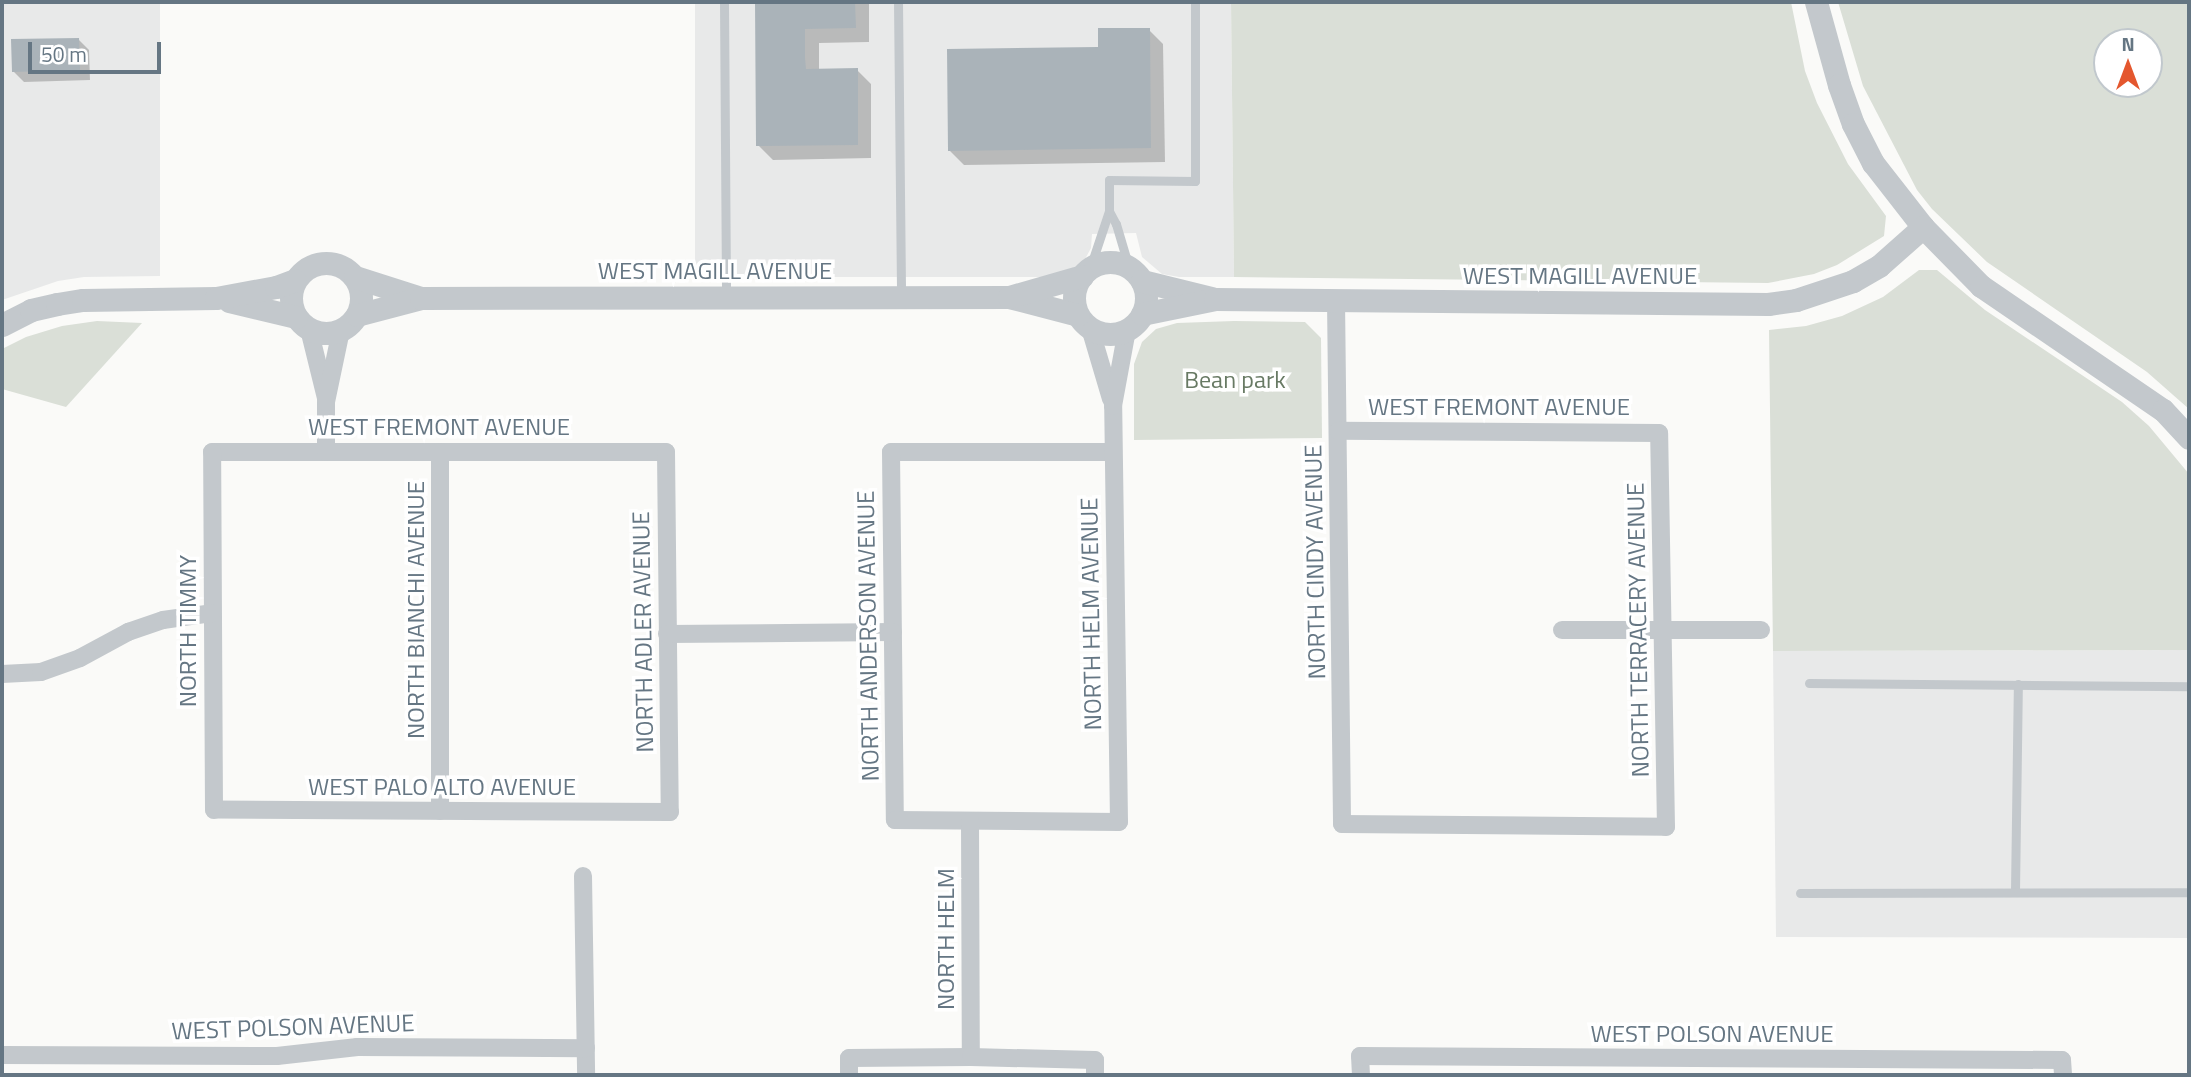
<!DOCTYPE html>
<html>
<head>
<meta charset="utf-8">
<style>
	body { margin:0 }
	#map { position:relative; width:2191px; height:1077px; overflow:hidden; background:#fafaf8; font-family:"Titillium Web",sans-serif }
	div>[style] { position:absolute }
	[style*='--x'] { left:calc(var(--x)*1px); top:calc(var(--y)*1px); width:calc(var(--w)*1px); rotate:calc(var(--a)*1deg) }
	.built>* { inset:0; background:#e8e9e9 }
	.green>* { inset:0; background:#dadfd7 }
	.shadow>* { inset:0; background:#0003 }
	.building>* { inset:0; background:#aab3b9 }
	.service>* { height:9px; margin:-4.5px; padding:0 4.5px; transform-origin:4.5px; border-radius:4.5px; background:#c3c8cc }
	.minor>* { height:18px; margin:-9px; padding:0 9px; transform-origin:9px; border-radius:9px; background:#c3c8cc }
	.tertiary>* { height:23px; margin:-11.5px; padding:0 11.5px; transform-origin:11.5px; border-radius:11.5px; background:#c3c8cc }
	.tertiary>.ring { margin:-11.5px; padding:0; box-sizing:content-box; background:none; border:23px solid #c3c8cc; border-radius:50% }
	span { translate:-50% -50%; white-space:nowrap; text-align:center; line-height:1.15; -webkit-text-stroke:7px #fff; paint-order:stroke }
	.street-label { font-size:24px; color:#657683 }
	.park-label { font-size:24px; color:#687a64 }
	.frame { position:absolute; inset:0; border:4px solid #657683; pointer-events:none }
	.north { position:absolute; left:2093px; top:28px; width:70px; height:70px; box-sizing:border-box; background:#fff; border:2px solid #c1c8cd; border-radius:50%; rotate:0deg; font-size:19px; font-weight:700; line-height:28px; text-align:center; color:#657683 }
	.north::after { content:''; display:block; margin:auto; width:24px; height:32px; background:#e4572e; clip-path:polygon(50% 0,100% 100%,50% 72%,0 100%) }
	.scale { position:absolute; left:28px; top:42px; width:133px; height:32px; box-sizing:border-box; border:4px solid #657683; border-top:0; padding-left:9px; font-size:21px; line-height:24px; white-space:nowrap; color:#657683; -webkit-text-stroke:5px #fff; paint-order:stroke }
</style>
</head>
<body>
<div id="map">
	<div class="built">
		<i style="clip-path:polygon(2px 2px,160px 2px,160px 276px,84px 277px,58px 281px,2px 300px)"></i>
		<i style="clip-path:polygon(695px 2px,1231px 2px,1234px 277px,1179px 277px,1162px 274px,1142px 257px,1136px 233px,1092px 234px,1091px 248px,1084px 261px,1058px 277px,695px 277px)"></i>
		<i style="clip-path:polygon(2189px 650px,2189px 938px,1776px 937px,1773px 651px)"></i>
	</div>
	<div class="green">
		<i style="clip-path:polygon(1231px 2px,1791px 2px,1805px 71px,1817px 103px,1848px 164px,1886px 216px,1884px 236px,1837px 265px,1814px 274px,1768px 283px,1234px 277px)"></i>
		<i style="clip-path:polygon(evenodd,1838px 2px,2189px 2px,2189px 409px,2147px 372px,1987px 262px,1932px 209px,1917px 190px,1863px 86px,1838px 2px,2149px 42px,2149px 84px,2107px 84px,2107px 42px,2149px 42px)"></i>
		<i style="clip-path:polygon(1919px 270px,1937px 270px,1985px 310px,2122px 402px,2149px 426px,2189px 474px,2189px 650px,1773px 651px,1769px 330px,1806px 326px,1842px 316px,1883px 297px)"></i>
		<i style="clip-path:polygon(97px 321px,142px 323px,66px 407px,2px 389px,2px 349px,26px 337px,62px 326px)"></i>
		<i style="clip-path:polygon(1234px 321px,1305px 322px,1321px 338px,1322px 438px,1134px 440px,1134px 364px,1142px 342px,1156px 329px,1177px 323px)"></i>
	</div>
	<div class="shadow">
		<i style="clip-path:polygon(756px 2px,869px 2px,869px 42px,819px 43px,819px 71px,857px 70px,871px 84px,871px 158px,773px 160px,758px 145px)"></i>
		<i style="clip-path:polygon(1149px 30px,1163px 44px,1165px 162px,964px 165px,950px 151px,1100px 49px)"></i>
		<i style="clip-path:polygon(78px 39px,89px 50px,90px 80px,24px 82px,13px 71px)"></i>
	</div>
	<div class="building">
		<i style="clip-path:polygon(755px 2px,855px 2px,856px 28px,805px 29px,805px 58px,806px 69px,858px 68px,858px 145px,756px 146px)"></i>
		<i style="clip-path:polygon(1098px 28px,1150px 28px,1151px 148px,948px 151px,947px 49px,1098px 47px)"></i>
		<i style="clip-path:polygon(79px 38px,80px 70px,12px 72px,11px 39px)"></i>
	</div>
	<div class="service">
		<i style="--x:724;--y:2;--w:295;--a:89.6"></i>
		<i style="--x:898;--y:2;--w:295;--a:89.4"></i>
		<i style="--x:1109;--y:211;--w:15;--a:62"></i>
		<i style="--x:1116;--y:224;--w:46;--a:73.5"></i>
		<i style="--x:1090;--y:268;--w:60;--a:-71.6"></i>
		<i style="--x:1109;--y:211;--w:31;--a:-90"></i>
		<i style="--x:1109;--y:180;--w:86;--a:0.7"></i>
		<i style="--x:1195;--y:181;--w:179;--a:-90"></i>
		<i style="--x:1809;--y:683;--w:380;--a:0.5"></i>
		<i style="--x:2015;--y:891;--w:207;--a:-89.2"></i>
		<i style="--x:1800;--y:893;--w:389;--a:-0.1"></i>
	</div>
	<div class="minor">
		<i style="--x:1336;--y:300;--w:524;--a:89.34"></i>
		<i style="--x:1342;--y:824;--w:324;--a:0.5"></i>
		<i style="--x:1666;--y:827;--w:394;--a:-91"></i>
		<i style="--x:1659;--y:433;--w:321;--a:-179.6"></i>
		<i style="--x:1090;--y:328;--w:74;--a:73.5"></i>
		<i style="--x:309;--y:329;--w:71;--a:76.2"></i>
		<i style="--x:212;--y:452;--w:454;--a:0"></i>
		<i style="--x:666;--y:452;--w:360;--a:89.4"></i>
		<i style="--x:670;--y:812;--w:456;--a:-179.7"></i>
		<i style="--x:214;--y:810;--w:358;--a:-90.3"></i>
		<i style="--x:326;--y:452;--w:50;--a:-90"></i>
		<i style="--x:326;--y:402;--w:74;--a:-78.2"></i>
		<i style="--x:440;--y:452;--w:359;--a:90"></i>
		<i style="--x:1113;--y:452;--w:222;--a:180"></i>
		<i style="--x:891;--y:452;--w:368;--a:89.4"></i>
		<i style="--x:895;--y:820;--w:224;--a:0.5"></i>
		<i style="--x:1119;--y:822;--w:416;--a:-90.8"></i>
		<i style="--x:1113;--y:406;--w:77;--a:-79.6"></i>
		<i style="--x:1562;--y:630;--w:199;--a:0"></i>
		<i style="--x:667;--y:634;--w:226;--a:-0.5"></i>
		<i style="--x:2;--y:674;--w:39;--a:-3"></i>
		<i style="--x:41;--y:672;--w:41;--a:-19.7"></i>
		<i style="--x:80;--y:658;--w:55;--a:-28.4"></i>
		<i style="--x:128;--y:632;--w:37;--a:-19"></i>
		<i style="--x:163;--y:620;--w:49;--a:-8.1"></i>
		<i style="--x:970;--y:821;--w:236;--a:89.8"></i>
		<i style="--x:583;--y:876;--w:199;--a:89.1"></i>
		<i style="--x:2;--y:1055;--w:275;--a:0.2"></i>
		<i style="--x:277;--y:1056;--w:81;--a:-6.4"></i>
		<i style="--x:357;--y:1047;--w:229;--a:0.3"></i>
		<i style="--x:849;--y:1075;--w:17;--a:-90"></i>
		<i style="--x:849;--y:1058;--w:122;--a:-0.5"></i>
		<i style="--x:971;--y:1057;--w:124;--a:1.4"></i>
		<i style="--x:1095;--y:1060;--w:15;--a:90"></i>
		<i style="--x:1361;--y:1075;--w:19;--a:-93"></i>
		<i style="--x:1360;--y:1056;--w:702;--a:0.33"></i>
		<i style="--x:2062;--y:1060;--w:15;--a:86"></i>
	</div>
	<div class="tertiary">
		<i style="--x:1816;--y:2;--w:86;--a:74.5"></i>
		<i style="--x:1839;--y:85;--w:41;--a:70.3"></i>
		<i style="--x:1853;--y:124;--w:44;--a:62.9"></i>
		<i style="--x:1873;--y:163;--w:81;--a:52"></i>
		<i style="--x:1923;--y:227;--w:83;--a:45.5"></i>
		<i style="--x:1981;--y:286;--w:220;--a:34.3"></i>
		<i style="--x:2163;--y:410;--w:38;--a:47"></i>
		<i class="ring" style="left:1074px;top:262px;width:49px;height:49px"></i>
		<i class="ring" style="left:291px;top:263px;width:47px;height:47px"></i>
		<i style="--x:355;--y:277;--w:69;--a:17.7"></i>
		<i style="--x:1142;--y:281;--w:72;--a:13.7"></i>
		<i style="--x:1009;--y:297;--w:71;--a:14.6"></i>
		<i style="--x:229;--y:301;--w:69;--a:13.4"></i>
		<i style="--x:1142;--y:314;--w:75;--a:-11.6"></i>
		<i style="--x:1215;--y:299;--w:553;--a:0.52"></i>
		<i style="--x:1768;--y:304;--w:28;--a:-8"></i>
		<i style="--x:1796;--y:300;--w:60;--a:-18.4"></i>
		<i style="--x:1853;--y:281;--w:30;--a:-30"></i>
		<i style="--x:1879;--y:266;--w:59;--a:-41.6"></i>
		<i style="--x:357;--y:315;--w:66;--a:-14.9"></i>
		<i style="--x:421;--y:298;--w:588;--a:-0.1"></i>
		<i style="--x:1009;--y:297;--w:76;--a:-16"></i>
		<i style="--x:2;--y:325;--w:33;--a:-27"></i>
		<i style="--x:31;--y:310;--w:27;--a:-13"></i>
		<i style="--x:57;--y:304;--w:26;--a:-9"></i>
		<i style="--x:83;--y:300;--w:133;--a:-0.9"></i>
		<i style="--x:216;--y:298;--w:61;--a:-10.4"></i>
		<i style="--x:276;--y:287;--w:20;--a:-20"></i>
	</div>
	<div class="street-label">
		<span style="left:715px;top:271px">WEST MAGILL AVENUE</span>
		<span style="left:1580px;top:276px">WEST MAGILL AVENUE</span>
		<span style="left:1499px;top:407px">WEST FREMONT AVENUE</span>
		<span style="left:439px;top:427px">WEST FREMONT AVENUE</span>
		<span style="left:1315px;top:562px;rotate:-91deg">NORTH CINDY AVENUE</span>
		<span style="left:416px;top:610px;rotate:-90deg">NORTH BIANCHI AVENUE</span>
		<span style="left:1091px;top:614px;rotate:-91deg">NORTH HELM AVENUE</span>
		<span style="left:1638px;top:630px;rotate:-91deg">NORTH TERRACERY AVENUE</span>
		<span style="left:188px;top:631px;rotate:-90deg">NORTH TIMMY</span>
		<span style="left:643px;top:632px;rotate:-91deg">NORTH ADLER AVENUE</span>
		<span style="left:868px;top:636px;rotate:-91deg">NORTH ANDERSON AVENUE</span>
		<span style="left:442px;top:787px">WEST PALO ALTO AVENUE</span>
		<span style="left:946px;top:939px;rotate:-90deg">NORTH HELM</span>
		<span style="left:293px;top:1027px;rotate:-2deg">WEST POLSON AVENUE</span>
		<span style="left:1712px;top:1034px">WEST POLSON AVENUE</span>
	</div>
	<div class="park-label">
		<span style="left:1235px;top:380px">Bean park</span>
	</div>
	<div class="frame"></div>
	<div class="north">N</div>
	<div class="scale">50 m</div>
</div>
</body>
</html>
